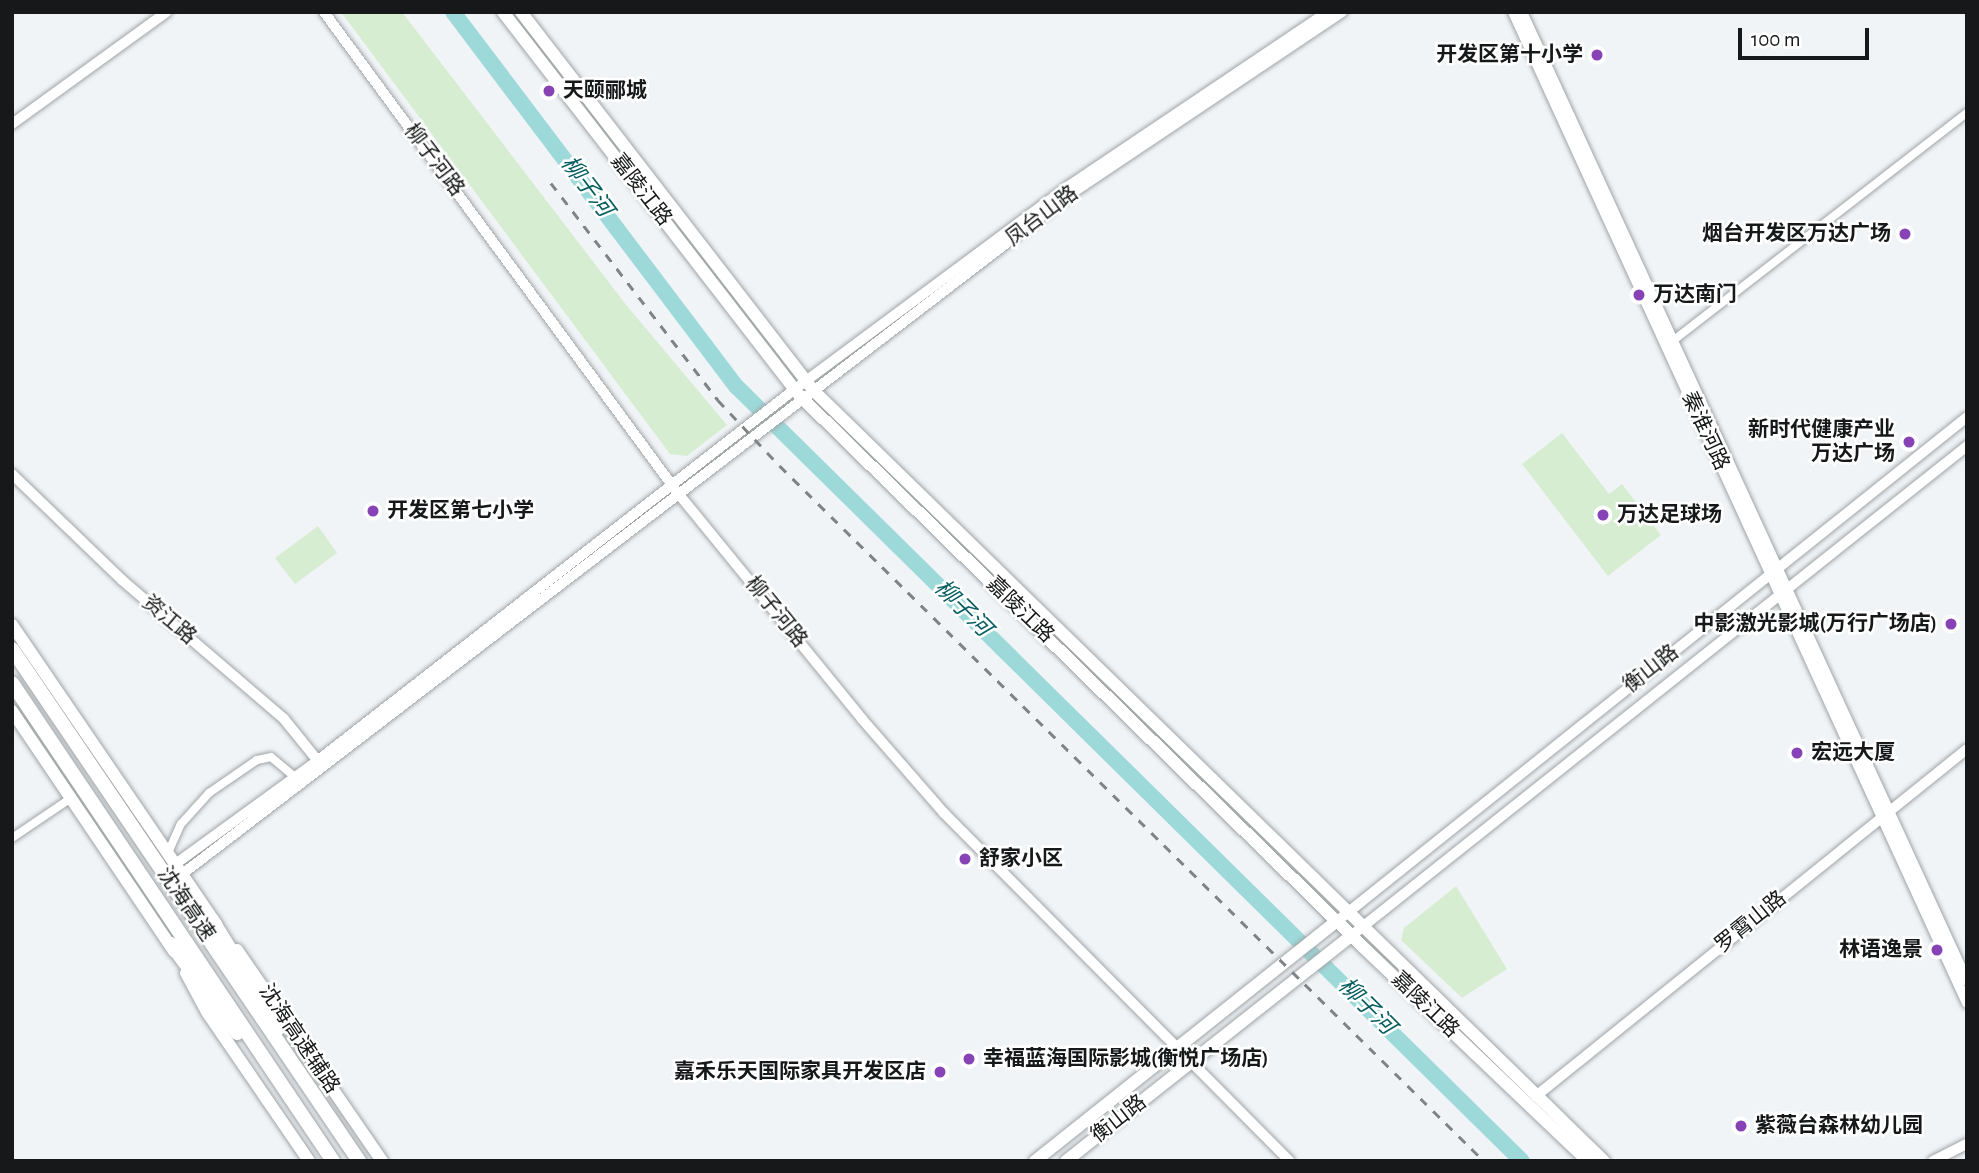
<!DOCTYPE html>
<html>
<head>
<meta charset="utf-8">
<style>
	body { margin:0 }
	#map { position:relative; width:1979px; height:1173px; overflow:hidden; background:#f0f4f7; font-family:"Alegreya Sans","Noto Sans SC",sans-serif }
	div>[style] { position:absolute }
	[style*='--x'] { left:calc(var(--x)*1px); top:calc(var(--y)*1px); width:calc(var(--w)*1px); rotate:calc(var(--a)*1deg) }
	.green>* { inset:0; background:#d6edd2 }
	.river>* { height:16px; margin:-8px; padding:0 8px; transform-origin:8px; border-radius:8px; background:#9ed9da }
	.roads { filter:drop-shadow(0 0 2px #a0a4a6) drop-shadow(0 0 2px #a0a4a6) }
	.minor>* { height:8px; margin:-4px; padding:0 4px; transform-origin:4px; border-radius:4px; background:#fff }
	.tertiary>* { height:10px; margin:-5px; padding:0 5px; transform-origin:5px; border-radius:5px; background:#fff }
	.secondary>* { height:10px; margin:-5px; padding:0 5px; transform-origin:5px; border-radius:5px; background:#fff }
	.primary>* { height:12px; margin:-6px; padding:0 6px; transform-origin:6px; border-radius:6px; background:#fff }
	.trunk>* { height:12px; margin:-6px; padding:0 6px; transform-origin:6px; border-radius:6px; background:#fff }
	.motorway>* { height:14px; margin:-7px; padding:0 7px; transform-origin:7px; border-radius:7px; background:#fff }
	.rail>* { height:2.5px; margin-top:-1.25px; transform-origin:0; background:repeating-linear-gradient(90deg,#808384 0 9px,transparent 0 18px) }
	.dots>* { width:19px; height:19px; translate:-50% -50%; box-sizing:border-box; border:4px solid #fff; border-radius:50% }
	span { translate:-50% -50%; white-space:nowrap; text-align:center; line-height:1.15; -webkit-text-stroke:5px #fff; paint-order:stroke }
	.poi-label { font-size:21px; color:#171819; font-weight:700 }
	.right { translate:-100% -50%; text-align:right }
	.left { translate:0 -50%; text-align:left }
	.street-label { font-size:21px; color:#171819 }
	.water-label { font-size:23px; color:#065d5e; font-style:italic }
	.frame { position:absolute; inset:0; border:14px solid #171819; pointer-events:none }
	.scale { position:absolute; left:1738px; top:28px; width:131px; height:32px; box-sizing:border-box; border:4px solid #171819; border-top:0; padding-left:9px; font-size:21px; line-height:24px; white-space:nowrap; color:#171819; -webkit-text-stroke:5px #fff; paint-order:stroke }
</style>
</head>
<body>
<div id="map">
	<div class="green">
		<i style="clip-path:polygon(341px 12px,402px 12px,627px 306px,727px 425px,687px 456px,670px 454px)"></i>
		<i style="clip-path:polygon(1562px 433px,1609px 494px,1622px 484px,1661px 535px,1608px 576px,1522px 464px)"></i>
		<i style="clip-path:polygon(318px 526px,337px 553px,295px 584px,275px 558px)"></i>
		<i style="clip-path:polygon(1456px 886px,1507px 969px,1462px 998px,1401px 940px,1404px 928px)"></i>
	</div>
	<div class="river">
		<i style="--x:453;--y:12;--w:470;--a:52.9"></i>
		<i style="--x:737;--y:387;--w:1102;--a:44.6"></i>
	</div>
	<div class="roads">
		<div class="minor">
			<i style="--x:1674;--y:340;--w:371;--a:-37.8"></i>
			<i style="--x:12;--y:838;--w:71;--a:-34.1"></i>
			<i style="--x:167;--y:855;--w:34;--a:-66"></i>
			<i style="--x:181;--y:824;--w:42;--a:-47.9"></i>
			<i style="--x:209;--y:793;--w:58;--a:-34.5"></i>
			<i style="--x:257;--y:760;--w:14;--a:-12"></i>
			<i style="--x:271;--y:757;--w:31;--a:40"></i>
		</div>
		<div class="tertiary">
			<i style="--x:324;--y:12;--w:596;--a:53.67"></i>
			<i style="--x:677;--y:492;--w:293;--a:50.8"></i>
			<i style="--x:862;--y:719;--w:125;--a:48.9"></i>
			<i style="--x:944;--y:813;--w:490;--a:45.2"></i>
			<i style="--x:12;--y:124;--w:191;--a:-35.9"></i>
			<i style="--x:12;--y:474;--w:153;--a:43.9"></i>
			<i style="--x:122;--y:580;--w:213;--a:40.6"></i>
			<i style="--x:284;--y:719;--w:60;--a:51"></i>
			<i style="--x:174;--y:865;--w:177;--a:-36"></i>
			<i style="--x:317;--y:761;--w:606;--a:-37.89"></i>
			<i style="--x:795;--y:389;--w:339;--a:-36.6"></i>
			<i style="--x:1067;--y:187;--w:313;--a:-33.9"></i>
			<i style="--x:181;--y:875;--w:1122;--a:-37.43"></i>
			<i style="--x:1072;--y:193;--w:325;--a:-33.8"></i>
			<i style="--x:1536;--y:1096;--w:553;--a:-38.84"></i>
			<i style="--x:1933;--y:1161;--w:38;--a:-27"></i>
		</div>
		<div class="secondary">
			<i style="--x:1513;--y:12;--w:1090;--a:65.39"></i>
			<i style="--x:1522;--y:12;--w:1066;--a:65.33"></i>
			<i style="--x:1336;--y:922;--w:808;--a:-38.67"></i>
			<i style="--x:1351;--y:936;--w:787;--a:-38.5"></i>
		</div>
		<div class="primary">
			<i style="--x:503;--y:12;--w:487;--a:52.3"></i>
			<i style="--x:801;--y:397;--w:786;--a:44.38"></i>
			<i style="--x:1363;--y:947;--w:311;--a:43.6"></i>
			<i style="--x:521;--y:12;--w:476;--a:52.3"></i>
			<i style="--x:812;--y:389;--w:1106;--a:44.27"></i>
			<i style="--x:1035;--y:1161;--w:384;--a:-38.5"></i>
			<i style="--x:1066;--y:1161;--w:363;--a:-38.3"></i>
		</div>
		<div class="trunk">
			<i style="--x:12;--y:625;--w:363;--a:55.7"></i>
			<i style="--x:12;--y:711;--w:290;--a:56"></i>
			<i style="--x:237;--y:950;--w:256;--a:55.5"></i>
			<i style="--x:186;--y:973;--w:44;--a:61.7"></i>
			<i style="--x:207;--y:1012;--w:181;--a:55.6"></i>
		</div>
		<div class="motorway">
			<i style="--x:12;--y:649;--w:619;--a:55.87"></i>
			<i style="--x:12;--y:683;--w:576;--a:56.12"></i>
			<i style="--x:212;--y:920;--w:127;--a:58.2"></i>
			<i style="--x:171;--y:944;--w:111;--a:53.4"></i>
		</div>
	</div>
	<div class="rail">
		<i style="--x:551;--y:183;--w:274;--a:52.4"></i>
		<i style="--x:718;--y:400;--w:91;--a:46.8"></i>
		<i style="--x:780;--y:466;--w:989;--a:44.63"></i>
	</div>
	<div class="dots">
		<i style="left:1597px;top:55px;background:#8742b5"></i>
		<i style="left:549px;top:91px;background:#8742b5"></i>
		<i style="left:1905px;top:234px;background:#8742b5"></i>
		<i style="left:1639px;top:295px;background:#8742b5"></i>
		<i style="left:1909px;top:442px;background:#8742b5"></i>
		<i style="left:373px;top:511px;background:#8742b5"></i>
		<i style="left:1603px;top:515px;background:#8742b5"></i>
		<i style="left:1951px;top:624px;background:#8742b5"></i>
		<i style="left:1797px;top:753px;background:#8742b5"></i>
		<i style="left:965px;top:859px;background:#8742b5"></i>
		<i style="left:1937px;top:950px;background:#8742b5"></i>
		<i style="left:969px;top:1059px;background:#8742b5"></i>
		<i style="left:940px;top:1072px;background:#8742b5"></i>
		<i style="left:1741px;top:1126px;background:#8742b5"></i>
	</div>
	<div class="poi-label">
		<span class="right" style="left:1583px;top:55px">开发区第十小学</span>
		<span class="left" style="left:563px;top:91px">天颐郦城</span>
		<span class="right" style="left:1891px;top:234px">烟台开发区万达广场</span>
		<span class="left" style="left:1653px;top:295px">万达南门</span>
		<span class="right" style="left:1895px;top:442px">新时代健康产业<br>万达广场</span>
		<span class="left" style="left:387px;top:511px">开发区第七小学</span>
		<span class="left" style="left:1617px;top:515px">万达足球场</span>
		<span class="right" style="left:1937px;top:624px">中影激光影城(万行广场店)</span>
		<span class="left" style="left:1811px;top:753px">宏远大厦</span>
		<span class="left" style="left:979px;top:859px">舒家小区</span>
		<span class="right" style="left:1923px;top:950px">林语逸景</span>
		<span class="left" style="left:983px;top:1059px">幸福蓝海国际影城(衡悦广场店)</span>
		<span class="right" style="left:926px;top:1072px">嘉禾乐天国际家具开发区店</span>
		<span class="left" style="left:1755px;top:1126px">紫薇台森林幼儿园</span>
	</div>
	<div class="street-label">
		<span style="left:434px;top:160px;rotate:53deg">柳子河路</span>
		<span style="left:641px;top:190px;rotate:52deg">嘉陵江路</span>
		<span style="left:1042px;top:216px;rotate:-37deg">凤台山路</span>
		<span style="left:1705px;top:431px;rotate:65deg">秦淮河路</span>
		<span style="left:1020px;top:610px;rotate:44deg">嘉陵江路</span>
		<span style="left:776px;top:612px;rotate:51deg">柳子河路</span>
		<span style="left:169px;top:620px;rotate:40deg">资江路</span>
		<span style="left:1651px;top:669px;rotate:-38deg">衡山路</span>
		<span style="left:186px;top:904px;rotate:56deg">沈海高速</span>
		<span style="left:1751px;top:922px;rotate:-39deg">罗霄山路</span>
		<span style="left:1425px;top:1005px;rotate:44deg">嘉陵江路</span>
		<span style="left:299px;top:1039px;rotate:56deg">沈海高速辅路</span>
		<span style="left:1119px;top:1119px;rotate:-38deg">衡山路</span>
	</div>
	<div class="water-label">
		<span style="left:586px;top:187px;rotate:53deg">柳子河</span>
		<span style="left:962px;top:609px;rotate:45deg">柳子河</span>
		<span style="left:1366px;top:1007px;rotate:45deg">柳子河</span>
	</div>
	<div class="frame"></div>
	<div class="scale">100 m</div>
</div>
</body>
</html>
